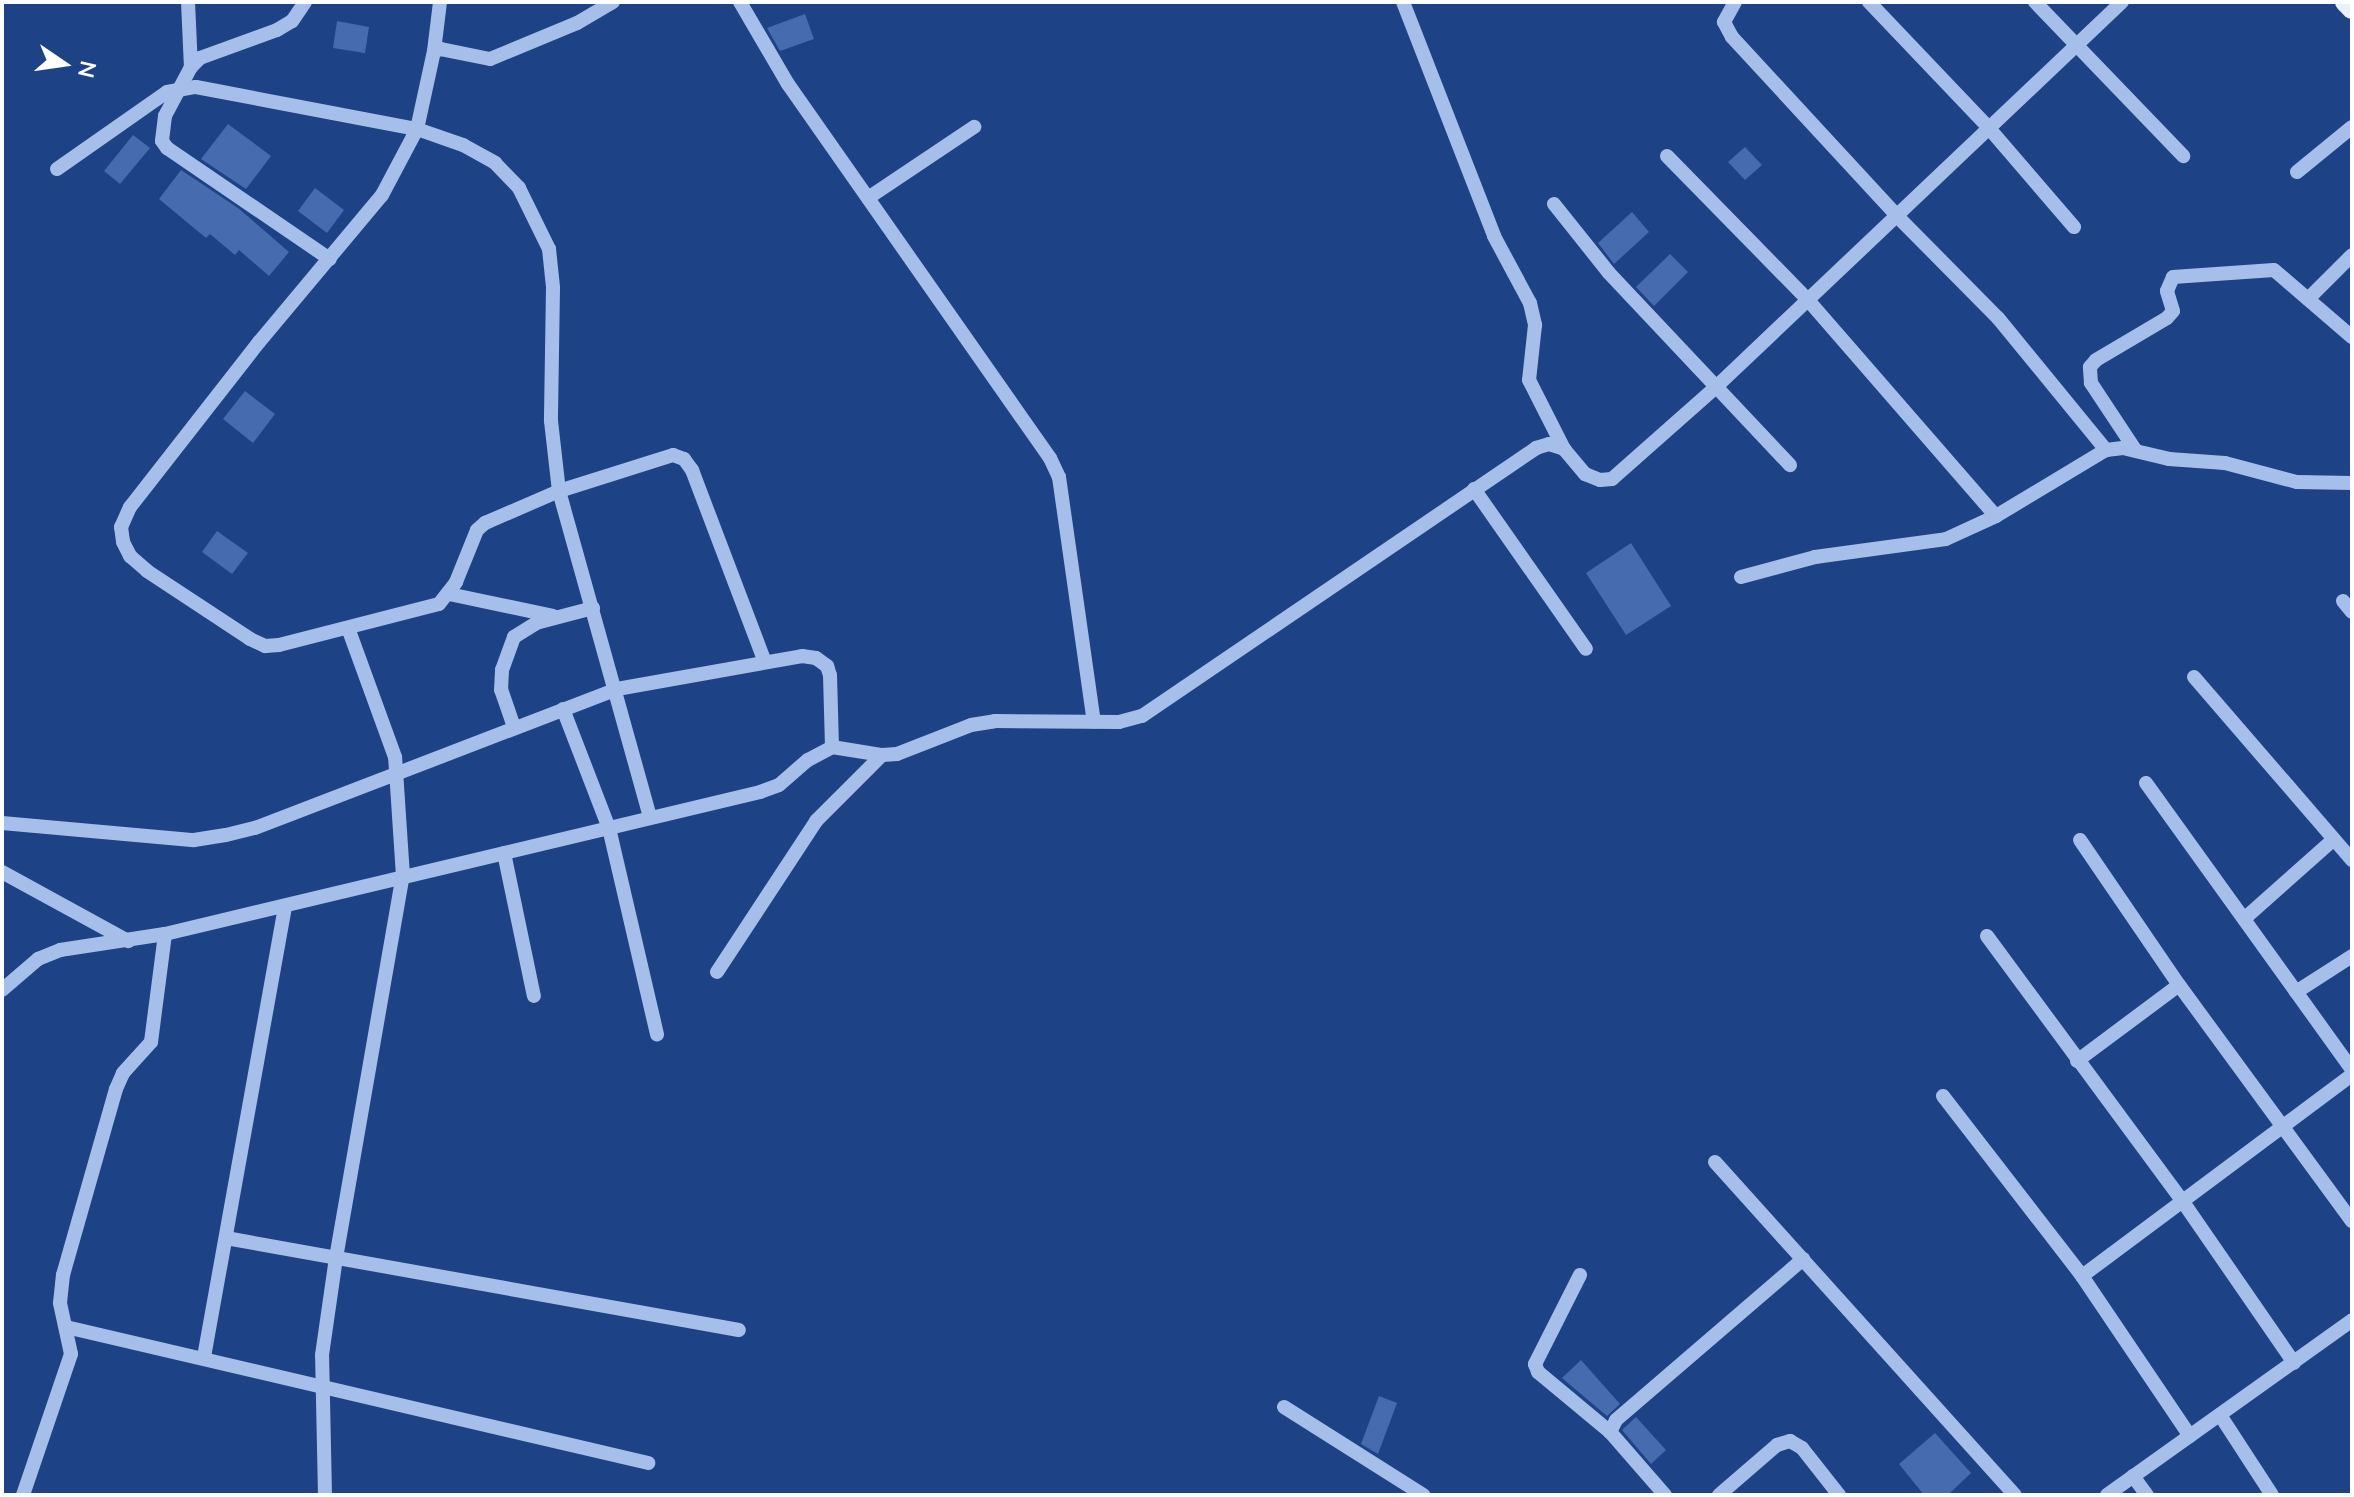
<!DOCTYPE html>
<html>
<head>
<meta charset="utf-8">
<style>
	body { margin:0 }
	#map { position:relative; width:2354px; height:1497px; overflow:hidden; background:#1e4286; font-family:Mulish,sans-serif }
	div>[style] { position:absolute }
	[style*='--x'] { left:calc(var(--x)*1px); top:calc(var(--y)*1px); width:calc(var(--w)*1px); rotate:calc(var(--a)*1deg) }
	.building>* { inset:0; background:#466bae }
	.minor>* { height:14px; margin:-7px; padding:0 7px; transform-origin:7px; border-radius:7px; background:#a6bfea }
	.major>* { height:20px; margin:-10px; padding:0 10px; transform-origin:10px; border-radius:10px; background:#eaf0fe }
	span { translate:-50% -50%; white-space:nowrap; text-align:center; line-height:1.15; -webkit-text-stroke:6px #1e4286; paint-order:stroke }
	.frame { position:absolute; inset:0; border:4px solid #fff; pointer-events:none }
	.north { position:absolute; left:24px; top:24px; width:80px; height:80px; -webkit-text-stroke:6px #1e4286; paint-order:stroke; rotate:103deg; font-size:22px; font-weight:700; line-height:32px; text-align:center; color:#fff }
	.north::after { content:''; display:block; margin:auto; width:28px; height:36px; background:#fff; clip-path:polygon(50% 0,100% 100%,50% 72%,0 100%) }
</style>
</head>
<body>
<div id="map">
	<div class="building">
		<i style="clip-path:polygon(805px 14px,814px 39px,780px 51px,767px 28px)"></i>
		<i style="clip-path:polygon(337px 21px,369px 27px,365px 53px,333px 48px)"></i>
		<i style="clip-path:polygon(228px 124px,271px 156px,246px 189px,201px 159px)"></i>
		<i style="clip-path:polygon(133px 135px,150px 148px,120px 184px,104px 171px)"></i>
		<i style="clip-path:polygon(1745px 147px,1762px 165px,1745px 180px,1728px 162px)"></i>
		<i style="clip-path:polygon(181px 170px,238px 208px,289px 252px,269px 276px,239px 250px,235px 255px,210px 234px,206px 238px,159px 199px)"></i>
		<i style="clip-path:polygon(315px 188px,344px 210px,327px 233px,298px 211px)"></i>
		<i style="clip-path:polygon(1632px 212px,1649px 232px,1614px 264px,1598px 243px)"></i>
		<i style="clip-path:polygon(1670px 254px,1688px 272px,1654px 306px,1636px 287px)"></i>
		<i style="clip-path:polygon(245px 391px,275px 414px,253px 443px,223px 419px)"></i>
		<i style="clip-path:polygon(217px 531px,248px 553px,232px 574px,202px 552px)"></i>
		<i style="clip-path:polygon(1631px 543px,1671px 606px,1626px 635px,1586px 573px)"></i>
		<i style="clip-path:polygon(1581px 1360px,1620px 1404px,1607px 1416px,1562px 1378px)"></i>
		<i style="clip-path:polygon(1379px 1396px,1397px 1403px,1378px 1454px,1361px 1444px)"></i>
		<i style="clip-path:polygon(1636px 1417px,1666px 1450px,1651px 1464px,1622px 1430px)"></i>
		<i style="clip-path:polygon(1935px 1433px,1971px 1473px,1948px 1495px,1924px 1495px,1899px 1464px)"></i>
	</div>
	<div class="minor">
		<i style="--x:188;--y:2;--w:65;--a:87.4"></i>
		<i style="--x:305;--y:2;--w:23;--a:124"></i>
		<i style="--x:292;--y:21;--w:17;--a:149"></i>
		<i style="--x:277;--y:30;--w:82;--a:160"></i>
		<i style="--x:200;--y:58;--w:13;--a:135"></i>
		<i style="--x:191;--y:67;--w:55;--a:118"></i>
		<i style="--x:165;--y:116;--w:25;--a:97"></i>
		<i style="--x:162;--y:141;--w:9;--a:54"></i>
		<i style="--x:167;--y:148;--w:197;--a:34.3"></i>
		<i style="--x:613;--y:2;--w:42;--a:149.7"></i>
		<i style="--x:577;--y:23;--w:94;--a:157.5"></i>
		<i style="--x:490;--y:59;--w:50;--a:-168.5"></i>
		<i style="--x:441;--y:49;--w:7;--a:164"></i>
		<i style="--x:434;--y:51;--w:80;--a:102.3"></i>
		<i style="--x:417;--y:129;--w:75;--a:117.9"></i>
		<i style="--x:382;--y:195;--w:192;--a:129.9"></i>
		<i style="--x:259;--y:342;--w:209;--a:128"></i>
		<i style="--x:130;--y:507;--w:22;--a:114"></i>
		<i style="--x:121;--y:527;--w:15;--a:82"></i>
		<i style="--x:123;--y:542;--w:16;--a:63"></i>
		<i style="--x:130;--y:556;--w:23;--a:41"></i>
		<i style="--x:147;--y:571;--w:123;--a:33.4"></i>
		<i style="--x:250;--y:639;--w:17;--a:25"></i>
		<i style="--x:265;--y:646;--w:14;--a:-4"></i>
		<i style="--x:279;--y:645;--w:165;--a:-14.4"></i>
		<i style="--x:439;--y:604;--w:28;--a:-52"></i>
		<i style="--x:456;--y:582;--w:56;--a:-68"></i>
		<i style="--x:477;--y:530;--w:11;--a:-41"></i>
		<i style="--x:485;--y:523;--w:81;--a:-23.4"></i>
		<i style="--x:559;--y:491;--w:120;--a:-17.5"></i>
		<i style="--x:673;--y:455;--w:12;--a:20"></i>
		<i style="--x:684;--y:459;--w:14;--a:54"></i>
		<i style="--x:692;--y:470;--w:205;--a:69.2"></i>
		<i style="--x:740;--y:2;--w:95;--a:59.7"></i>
		<i style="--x:788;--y:84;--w:457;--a:55"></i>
		<i style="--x:1050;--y:458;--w:21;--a:65"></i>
		<i style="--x:1059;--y:477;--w:247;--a:81.9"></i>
		<i style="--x:1403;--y:2;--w:251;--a:68.7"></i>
		<i style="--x:1494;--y:236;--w:76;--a:61.8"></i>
		<i style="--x:1530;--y:303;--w:23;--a:77"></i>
		<i style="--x:1535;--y:325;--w:55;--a:96.2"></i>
		<i style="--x:1529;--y:380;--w:77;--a:63.1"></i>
		<i style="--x:1735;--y:2;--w:23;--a:119"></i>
		<i style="--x:1724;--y:22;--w:17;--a:62"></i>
		<i style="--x:1732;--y:37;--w:242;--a:47.3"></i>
		<i style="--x:1896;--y:215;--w:145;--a:45.3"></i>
		<i style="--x:1998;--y:318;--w:171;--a:50.7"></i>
		<i style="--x:1869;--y:2;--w:173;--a:46.4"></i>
		<i style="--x:1988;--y:127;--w:132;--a:49.3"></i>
		<i style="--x:2035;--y:2;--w:214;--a:46.1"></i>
		<i style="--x:434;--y:51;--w:49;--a:-83"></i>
		<i style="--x:1667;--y:156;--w:202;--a:45.6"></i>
		<i style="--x:1808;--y:300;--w:286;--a:49"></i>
		<i style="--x:57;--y:169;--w:134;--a:-35"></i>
		<i style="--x:167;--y:92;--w:29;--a:-10"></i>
		<i style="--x:196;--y:87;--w:225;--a:10.8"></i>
		<i style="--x:417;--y:129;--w:49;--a:19.2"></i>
		<i style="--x:463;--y:145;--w:37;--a:29"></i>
		<i style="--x:495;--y:163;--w:35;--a:46"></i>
		<i style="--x:519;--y:188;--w:68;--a:63.8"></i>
		<i style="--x:549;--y:249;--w:39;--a:84"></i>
		<i style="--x:553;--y:288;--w:133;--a:90.9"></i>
		<i style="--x:551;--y:421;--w:70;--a:83.5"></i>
		<i style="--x:559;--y:491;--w:339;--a:74.4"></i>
		<i style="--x:2297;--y:172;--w:71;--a:-39.3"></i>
		<i style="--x:868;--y:198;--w:128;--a:-33.8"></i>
		<i style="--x:1554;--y:204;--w:88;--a:51.4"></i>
		<i style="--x:1609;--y:273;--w:264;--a:46.7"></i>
		<i style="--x:2308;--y:299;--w:62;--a:-45"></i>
		<i style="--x:2136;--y:451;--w:82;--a:-123.5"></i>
		<i style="--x:2091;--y:383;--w:16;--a:-94"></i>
		<i style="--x:2090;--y:367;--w:9;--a:-49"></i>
		<i style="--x:2096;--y:360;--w:82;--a:-30.6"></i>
		<i style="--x:2167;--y:318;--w:9;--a:-49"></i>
		<i style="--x:2173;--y:311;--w:21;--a:-107"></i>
		<i style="--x:2167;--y:291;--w:15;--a:-67"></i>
		<i style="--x:2173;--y:277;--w:101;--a:-4"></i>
		<i style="--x:2274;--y:270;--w:103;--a:40.7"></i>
		<i style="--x:1474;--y:489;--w:195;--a:55"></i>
		<i style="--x:1741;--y:577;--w:77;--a:-15.1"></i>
		<i style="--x:1815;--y:557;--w:132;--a:-7.8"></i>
		<i style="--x:1946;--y:539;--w:55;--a:-24.7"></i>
		<i style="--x:1996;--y:516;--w:128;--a:-31"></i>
		<i style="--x:2106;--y:450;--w:17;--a:-7"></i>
		<i style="--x:2123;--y:448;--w:47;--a:13.4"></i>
		<i style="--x:2169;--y:459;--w:56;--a:4.1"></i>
		<i style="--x:2225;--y:463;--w:74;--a:14.8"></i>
		<i style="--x:2297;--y:482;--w:55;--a:1"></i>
		<i style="--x:449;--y:594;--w:106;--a:11.9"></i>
		<i style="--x:2343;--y:601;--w:14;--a:51"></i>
		<i style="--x:2194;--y:677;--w:242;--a:49.2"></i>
		<i style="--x:563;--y:709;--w:128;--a:68.9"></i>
		<i style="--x:609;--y:828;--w:212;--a:76.9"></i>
		<i style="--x:514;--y:727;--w:39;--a:-109"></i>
		<i style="--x:501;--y:690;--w:20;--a:-87"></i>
		<i style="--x:502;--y:670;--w:35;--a:-70"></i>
		<i style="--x:514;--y:637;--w:26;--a:-32"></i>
		<i style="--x:536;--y:623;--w:59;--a:-14.7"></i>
		<i style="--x:2146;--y:783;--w:353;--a:54.3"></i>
		<i style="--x:2;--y:823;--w:193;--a:5.1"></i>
		<i style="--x:194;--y:840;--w:32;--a:-9"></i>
		<i style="--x:226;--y:835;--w:30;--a:-14"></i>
		<i style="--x:255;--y:828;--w:388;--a:-21"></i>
		<i style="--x:617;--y:689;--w:188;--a:-10.1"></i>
		<i style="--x:802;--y:656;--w:14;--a:8"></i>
		<i style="--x:816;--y:658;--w:14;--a:36"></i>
		<i style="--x:827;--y:666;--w:9;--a:72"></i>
		<i style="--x:830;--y:675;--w:72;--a:88.4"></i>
		<i style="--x:2080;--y:840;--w:176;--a:55.7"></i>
		<i style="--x:2179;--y:985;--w:293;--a:53.8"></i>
		<i style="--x:504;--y:853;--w:146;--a:78.2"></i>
		<i style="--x:2;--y:872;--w:144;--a:28.7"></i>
		<i style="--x:2244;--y:919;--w:120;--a:-41.6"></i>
		<i style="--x:1987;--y:936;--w:327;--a:53.6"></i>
		<i style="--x:2181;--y:1199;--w:199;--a:55.4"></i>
		<i style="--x:717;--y:972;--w:181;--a:-56.7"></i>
		<i style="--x:816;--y:821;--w:93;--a:-45"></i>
		<i style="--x:2;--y:990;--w:48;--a:-40.7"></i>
		<i style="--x:38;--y:959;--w:24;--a:-22"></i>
		<i style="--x:60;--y:950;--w:106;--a:-8.7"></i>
		<i style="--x:165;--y:934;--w:612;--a:-13.42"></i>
		<i style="--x:760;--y:792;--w:20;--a:-20"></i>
		<i style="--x:779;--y:785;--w:38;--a:-41"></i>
		<i style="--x:808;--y:760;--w:27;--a:-28"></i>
		<i style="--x:832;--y:747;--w:51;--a:9.1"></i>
		<i style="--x:882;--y:755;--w:15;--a:-4"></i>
		<i style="--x:897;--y:754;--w:79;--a:-21.4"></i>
		<i style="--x:971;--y:725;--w:24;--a:-9"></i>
		<i style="--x:995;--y:721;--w:124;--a:0.5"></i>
		<i style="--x:1119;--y:722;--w:24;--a:-15"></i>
		<i style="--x:1142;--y:716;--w:477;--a:-34.2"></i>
		<i style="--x:1536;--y:448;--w:14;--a:-17"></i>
		<i style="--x:1549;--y:444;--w:16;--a:18"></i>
		<i style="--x:1564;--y:449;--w:33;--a:50"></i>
		<i style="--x:1585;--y:474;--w:16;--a:22"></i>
		<i style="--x:1600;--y:480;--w:12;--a:-5"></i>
		<i style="--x:1612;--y:479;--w:140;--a:-41.5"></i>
		<i style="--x:1717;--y:386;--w:558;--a:-43.48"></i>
		<i style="--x:2296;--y:992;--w:67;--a:-32.7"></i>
		<i style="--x:2077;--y:1061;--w:127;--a:-36.7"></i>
		<i style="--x:1943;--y:1096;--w:227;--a:52.3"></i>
		<i style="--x:2082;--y:1276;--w:193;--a:56"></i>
		<i style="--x:1715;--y:1162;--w:448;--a:48"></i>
		<i style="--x:226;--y:1238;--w:521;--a:10.17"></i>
		<i style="--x:1580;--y:1275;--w:100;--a:116.8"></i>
		<i style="--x:1535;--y:1364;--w:9;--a:69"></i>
		<i style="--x:1538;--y:1372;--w:94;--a:39.8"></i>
		<i style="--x:2082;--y:1276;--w:337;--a:-36.7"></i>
		<i style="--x:66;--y:1327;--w:598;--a:13.15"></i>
		<i style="--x:204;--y:1357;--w:458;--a:-79.8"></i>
		<i style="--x:1284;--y:1407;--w:165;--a:32.3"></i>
		<i style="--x:2220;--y:1415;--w:95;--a:57"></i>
		<i style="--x:2133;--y:1476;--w:24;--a:54"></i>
		<i style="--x:23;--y:1495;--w:149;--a:-71.2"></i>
		<i style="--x:71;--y:1354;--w:52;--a:-102.2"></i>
		<i style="--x:60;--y:1303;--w:28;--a:-84"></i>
		<i style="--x:63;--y:1275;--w:193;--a:-74.1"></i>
		<i style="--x:116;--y:1089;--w:17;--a:-66"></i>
		<i style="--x:123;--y:1073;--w:42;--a:-47.9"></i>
		<i style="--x:151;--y:1042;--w:109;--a:-82.6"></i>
		<i style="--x:325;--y:1495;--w:140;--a:-91.2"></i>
		<i style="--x:322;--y:1355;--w:98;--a:-81.8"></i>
		<i style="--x:336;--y:1258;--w:388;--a:-80.1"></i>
		<i style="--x:403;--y:876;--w:119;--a:-93.8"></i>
		<i style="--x:395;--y:757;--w:137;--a:-110"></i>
		<i style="--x:1665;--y:1495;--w:84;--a:-131.1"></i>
		<i style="--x:1610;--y:1432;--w:13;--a:-63"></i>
		<i style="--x:1616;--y:1420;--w:247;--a:-40.7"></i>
		<i style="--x:1719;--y:1495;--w:77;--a:-40.8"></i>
		<i style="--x:1777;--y:1445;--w:14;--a:-17"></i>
		<i style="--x:1790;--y:1441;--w:14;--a:30"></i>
		<i style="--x:1802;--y:1448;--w:60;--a:51.8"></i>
		<i style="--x:2107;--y:1495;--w:301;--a:-35.5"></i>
	</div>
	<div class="major">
		<i style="--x:2345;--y:2;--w:10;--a:45"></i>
	</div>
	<div class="frame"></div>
	<div class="north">N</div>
</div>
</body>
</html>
